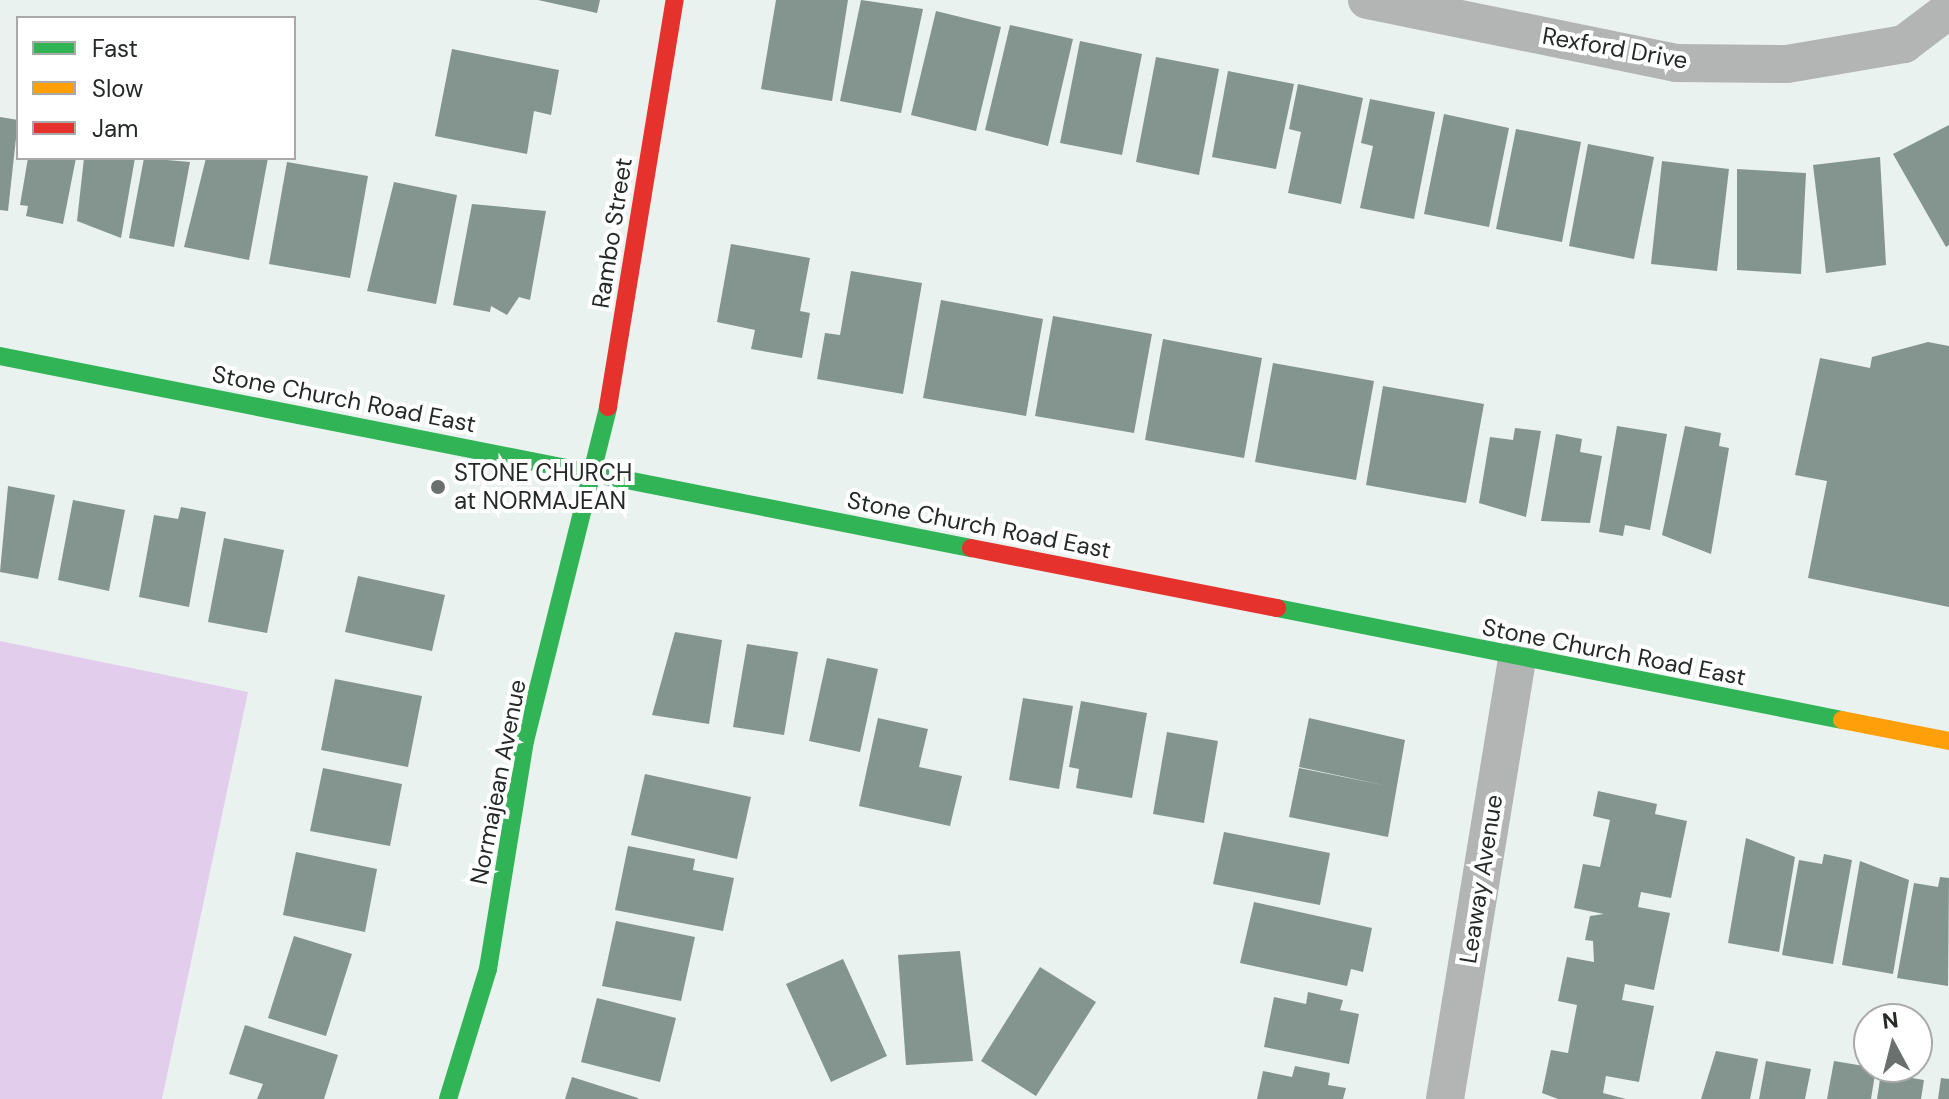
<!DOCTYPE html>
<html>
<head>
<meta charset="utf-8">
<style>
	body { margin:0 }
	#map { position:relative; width:1949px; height:1099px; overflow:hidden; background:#eaf2ef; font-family:"DM Sans",sans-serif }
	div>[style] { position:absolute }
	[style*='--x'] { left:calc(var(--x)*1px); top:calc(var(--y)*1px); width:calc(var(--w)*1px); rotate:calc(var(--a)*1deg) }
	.green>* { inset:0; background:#e3cded }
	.building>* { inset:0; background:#84948e }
	.street>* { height:38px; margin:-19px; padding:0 19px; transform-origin:19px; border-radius:19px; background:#b3b5b4 }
	.fast>* { height:18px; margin:-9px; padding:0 9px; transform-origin:9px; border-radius:9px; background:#30b455 }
	.slow>* { height:18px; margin:-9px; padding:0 9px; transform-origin:9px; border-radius:9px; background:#ff9f0a }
	.jam>* { height:18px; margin:-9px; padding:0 9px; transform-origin:9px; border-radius:9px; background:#e5322d }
	.dots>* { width:22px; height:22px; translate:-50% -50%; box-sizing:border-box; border:4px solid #fff; border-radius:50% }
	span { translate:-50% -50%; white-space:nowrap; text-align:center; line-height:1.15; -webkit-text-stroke:8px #fff; paint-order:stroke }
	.street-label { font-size:24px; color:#252a27 }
	.poi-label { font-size:24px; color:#252a27 }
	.left { translate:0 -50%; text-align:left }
	.legend { position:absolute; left:16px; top:16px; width:280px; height:144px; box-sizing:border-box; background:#fff; border:2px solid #a8aaa9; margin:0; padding:10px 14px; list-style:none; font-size:24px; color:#252a27 }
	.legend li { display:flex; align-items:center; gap:16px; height:40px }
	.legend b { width:40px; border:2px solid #a8aaa9 }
	.north { position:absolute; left:1853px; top:1003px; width:80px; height:80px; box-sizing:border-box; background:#fff; border:2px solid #a8aaa9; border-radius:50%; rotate:353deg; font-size:22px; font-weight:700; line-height:32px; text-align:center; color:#252a27 }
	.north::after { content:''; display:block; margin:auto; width:28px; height:36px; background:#6a706d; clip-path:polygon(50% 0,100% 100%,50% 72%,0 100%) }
</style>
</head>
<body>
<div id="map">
	<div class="green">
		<i style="clip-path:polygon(0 641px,248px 692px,162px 1099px,0 1099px)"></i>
	</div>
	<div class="building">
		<i style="clip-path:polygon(538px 0,600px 0,597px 13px)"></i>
		<i style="clip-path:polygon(776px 0,848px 0,832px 101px,761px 89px)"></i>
		<i style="clip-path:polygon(861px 0,923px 9px,901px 113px,840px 101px)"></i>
		<i style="clip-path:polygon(936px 11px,1001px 27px,976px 131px,911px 115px)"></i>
		<i style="clip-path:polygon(1010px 25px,1073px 39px,1048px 146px,985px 130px)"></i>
		<i style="clip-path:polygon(1080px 41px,1142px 54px,1122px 155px,1060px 143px)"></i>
		<i style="clip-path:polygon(452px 49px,559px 70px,551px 115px,534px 111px,527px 154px,435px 136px)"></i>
		<i style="clip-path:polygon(1156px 57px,1219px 69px,1199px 175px,1136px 162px)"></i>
		<i style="clip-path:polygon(1228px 71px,1294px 84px,1276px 169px,1212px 157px)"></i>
		<i style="clip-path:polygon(1298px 84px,1363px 98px,1341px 204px,1288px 193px,1301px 132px,1289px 129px)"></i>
		<i style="clip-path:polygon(1370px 99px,1435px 112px,1414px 219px,1360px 208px,1373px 146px,1361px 143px)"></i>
		<i style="clip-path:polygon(1444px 114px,1509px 128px,1489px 227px,1424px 214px)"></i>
		<i style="clip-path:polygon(0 117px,18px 120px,8px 211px,0 210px)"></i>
		<i style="clip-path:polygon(1949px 125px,1949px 245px,1946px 247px,1893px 154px)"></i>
		<i style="clip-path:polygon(1516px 129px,1581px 142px,1562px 242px,1496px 229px)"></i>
		<i style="clip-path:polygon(1588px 144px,1654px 157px,1634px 259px,1569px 246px)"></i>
		<i style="clip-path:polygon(1880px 157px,1886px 265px,1826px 273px,1813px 165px)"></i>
		<i style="clip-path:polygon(28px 158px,76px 158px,63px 224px,26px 216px,28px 206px,20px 205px)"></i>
		<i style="clip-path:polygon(84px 158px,135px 158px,121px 238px,77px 221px)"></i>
		<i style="clip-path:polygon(144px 158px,190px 162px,174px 247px,129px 238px)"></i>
		<i style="clip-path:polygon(206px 158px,268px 158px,249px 260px,184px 247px)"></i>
		<i style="clip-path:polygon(1662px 161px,1729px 169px,1717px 271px,1651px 264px)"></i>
		<i style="clip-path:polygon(287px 162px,368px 176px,350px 278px,269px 264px)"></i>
		<i style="clip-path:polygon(1737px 169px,1806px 173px,1801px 274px,1737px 270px)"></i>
		<i style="clip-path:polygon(394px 182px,457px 195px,436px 304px,367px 291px)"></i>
		<i style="clip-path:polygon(472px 204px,546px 211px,530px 300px,519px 297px,507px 315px,491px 306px,490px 312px,453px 305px)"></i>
		<i style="clip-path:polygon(731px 244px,810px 258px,800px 311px,810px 313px,802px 358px,751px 349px,755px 330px,717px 322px)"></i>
		<i style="clip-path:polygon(851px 271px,922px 283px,903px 394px,817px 379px,825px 333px,840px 335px)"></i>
		<i style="clip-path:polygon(941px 300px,1043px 319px,1026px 416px,923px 398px)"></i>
		<i style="clip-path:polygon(1053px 316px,1152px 334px,1134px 433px,1035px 416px)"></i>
		<i style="clip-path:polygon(1163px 339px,1262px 358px,1244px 458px,1145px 440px)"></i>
		<i style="clip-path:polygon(1928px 342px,1949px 346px,1949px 607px,1808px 578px,1827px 481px,1795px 475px,1820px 358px,1870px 368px,1872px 357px)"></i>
		<i style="clip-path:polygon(1273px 363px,1374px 381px,1356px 480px,1255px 462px)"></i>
		<i style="clip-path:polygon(1383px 386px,1484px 404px,1466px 503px,1366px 485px)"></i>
		<i style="clip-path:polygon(1617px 426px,1667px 434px,1650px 530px,1625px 525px,1623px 536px,1599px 532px)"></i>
		<i style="clip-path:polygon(1685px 426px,1721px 433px,1719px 446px,1729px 448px,1711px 554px,1662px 535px)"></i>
		<i style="clip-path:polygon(1515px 428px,1541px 431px,1526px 517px,1479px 503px,1490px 437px,1513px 440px)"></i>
		<i style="clip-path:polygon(1556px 434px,1582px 439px,1580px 452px,1602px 456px,1590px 523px,1541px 521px)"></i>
		<i style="clip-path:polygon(8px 486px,55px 495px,38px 579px,0 572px)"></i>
		<i style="clip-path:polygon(73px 500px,125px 510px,109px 591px,58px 580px)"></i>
		<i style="clip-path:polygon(181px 507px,206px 512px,189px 607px,139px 597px,154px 515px,178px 519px)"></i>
		<i style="clip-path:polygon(224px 538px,284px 550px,267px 633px,208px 622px)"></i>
		<i style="clip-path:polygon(358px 576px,445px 595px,432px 651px,345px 632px)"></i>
		<i style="clip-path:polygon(675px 632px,722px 640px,709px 724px,652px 715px)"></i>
		<i style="clip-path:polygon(747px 644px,798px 652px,784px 735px,733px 727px)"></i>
		<i style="clip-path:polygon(827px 658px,878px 669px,860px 752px,809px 741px)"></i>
		<i style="clip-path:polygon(335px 679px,422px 696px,408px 767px,321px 750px)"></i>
		<i style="clip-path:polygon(1023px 698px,1073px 706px,1059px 789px,1009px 780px)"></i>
		<i style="clip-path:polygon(1081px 701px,1147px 713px,1132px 798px,1076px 788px,1079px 769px,1069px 767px)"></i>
		<i style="clip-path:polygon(878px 718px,928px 729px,919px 767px,962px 776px,950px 826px,859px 806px)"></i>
		<i style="clip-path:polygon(1309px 718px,1405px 740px,1388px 837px,1289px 817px,1299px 768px,1388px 786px,1299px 767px)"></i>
		<i style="clip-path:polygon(1167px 732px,1218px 741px,1204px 823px,1153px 814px)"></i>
		<i style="clip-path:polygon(323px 768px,402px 784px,390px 846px,310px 831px)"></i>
		<i style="clip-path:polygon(645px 774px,751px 797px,737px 859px,631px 835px)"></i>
		<i style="clip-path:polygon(1598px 791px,1657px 804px,1655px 814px,1687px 821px,1671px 898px,1641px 892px,1638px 907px,1670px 913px,1654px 990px,1625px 984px,1622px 1000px,1654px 1006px,1639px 1082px,1606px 1076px,1603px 1093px,1626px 1099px,1558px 1099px,1542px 1093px,1551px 1050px,1568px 1053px,1577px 1005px,1558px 1001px,1567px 957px,1594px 962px,1593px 941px,1585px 940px,1590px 916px,1604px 914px,1574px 908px,1583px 864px,1600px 867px,1610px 820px,1593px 816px)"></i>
		<i style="clip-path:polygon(1224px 832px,1330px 853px,1320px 905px,1213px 884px)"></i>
		<i style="clip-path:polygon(1746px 838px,1795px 857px,1779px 952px,1728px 943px)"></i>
		<i style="clip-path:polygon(628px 846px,695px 859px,693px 870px,734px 878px,723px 931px,615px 910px)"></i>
		<i style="clip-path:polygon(296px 852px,377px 869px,365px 932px,283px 915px)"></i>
		<i style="clip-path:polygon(1824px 854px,1852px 860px,1833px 964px,1782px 955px,1799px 860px,1822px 864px)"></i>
		<i style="clip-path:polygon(1860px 861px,1909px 880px,1893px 974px,1842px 965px)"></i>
		<i style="clip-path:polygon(1940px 877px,1949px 878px,1948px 986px,1897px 978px,1914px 883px,1938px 887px)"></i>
		<i style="clip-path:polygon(1254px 902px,1372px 928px,1363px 972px,1351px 969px,1347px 986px,1240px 963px)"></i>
		<i style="clip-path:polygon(616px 921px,695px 937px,681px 1001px,602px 986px)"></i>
		<i style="clip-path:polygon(294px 936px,352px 954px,326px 1036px,268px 1018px)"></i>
		<i style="clip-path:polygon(960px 951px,973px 1061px,906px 1065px,898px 955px)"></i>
		<i style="clip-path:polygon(843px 959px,887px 1056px,831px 1082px,786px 984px)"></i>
		<i style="clip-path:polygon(1040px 967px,1096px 1002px,1036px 1096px,981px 1061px)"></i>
		<i style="clip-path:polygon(1308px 992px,1343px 1000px,1340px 1010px,1359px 1014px,1349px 1064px,1264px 1047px,1274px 997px,1306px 1004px)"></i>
		<i style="clip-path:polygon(597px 998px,676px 1018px,660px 1082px,581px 1062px)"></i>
		<i style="clip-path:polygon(245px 1025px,338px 1055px,324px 1099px,257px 1099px,263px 1084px,229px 1074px)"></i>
		<i style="clip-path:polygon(1716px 1051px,1758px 1059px,1750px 1099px,1701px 1099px)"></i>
		<i style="clip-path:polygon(1766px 1061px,1811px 1069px,1805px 1099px,1759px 1099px)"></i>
		<i style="clip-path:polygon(1834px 1061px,1876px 1068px,1871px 1099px,1827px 1099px)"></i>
		<i style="clip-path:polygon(1295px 1066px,1330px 1073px,1328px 1085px,1346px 1088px,1343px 1099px,1257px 1099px,1263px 1071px,1292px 1077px)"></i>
		<i style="clip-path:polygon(1881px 1073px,1924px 1080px,1921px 1099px,1877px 1099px)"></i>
		<i style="clip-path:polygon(572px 1077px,638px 1098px,638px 1099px,565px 1099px)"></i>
		<i style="clip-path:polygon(1941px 1078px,1949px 1079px,1949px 1099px,1938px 1099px)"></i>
	</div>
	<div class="street">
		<i style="--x:1367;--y:0;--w:315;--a:11.5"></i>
		<i style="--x:1676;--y:63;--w:111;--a:0.5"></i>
		<i style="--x:1787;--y:64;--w:119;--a:-9.7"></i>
		<i style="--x:1904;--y:44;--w:56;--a:-37.1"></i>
		<i style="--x:1445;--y:1099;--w:447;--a:-80.7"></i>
	</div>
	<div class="fast">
		<i style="--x:0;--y:356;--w:990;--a:11.19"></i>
		<i style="--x:1277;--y:608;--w:576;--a:11.21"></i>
		<i style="--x:448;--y:1099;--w:136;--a:-72.9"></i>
		<i style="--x:488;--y:969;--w:231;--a:-80.8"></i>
		<i style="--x:525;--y:741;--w:344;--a:-76"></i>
	</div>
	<div class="slow">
		<i style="--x:1842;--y:720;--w:109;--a:11.1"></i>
	</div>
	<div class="jam">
		<i style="--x:608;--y:407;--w:412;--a:-80.7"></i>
		<i style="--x:971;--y:548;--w:312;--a:11.1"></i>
	</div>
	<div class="dots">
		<i style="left:438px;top:487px;background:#6a706d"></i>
	</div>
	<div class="street-label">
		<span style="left:1615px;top:48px;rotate:10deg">Rexford Drive</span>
		<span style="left:612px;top:233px;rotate:-81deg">Rambo Street</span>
		<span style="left:344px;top:399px;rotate:11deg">Stone Church Road East</span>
		<span style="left:979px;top:525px;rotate:11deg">Stone Church Road East</span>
		<span style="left:1614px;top:652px;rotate:11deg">Stone Church Road East</span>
		<span style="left:498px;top:782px;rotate:-79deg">Normajean Avenue</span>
		<span style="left:1481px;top:879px;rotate:-81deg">Leaway Avenue</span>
	</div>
	<div class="poi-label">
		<span class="left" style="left:454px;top:487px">STONE CHURCH<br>at NORMAJEAN</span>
	</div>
	<ul class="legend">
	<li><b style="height:10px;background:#30b455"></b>Fast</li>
	<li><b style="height:10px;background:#ff9f0a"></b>Slow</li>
	<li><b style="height:10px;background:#e5322d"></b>Jam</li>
	</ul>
	<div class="north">N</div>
</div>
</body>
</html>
